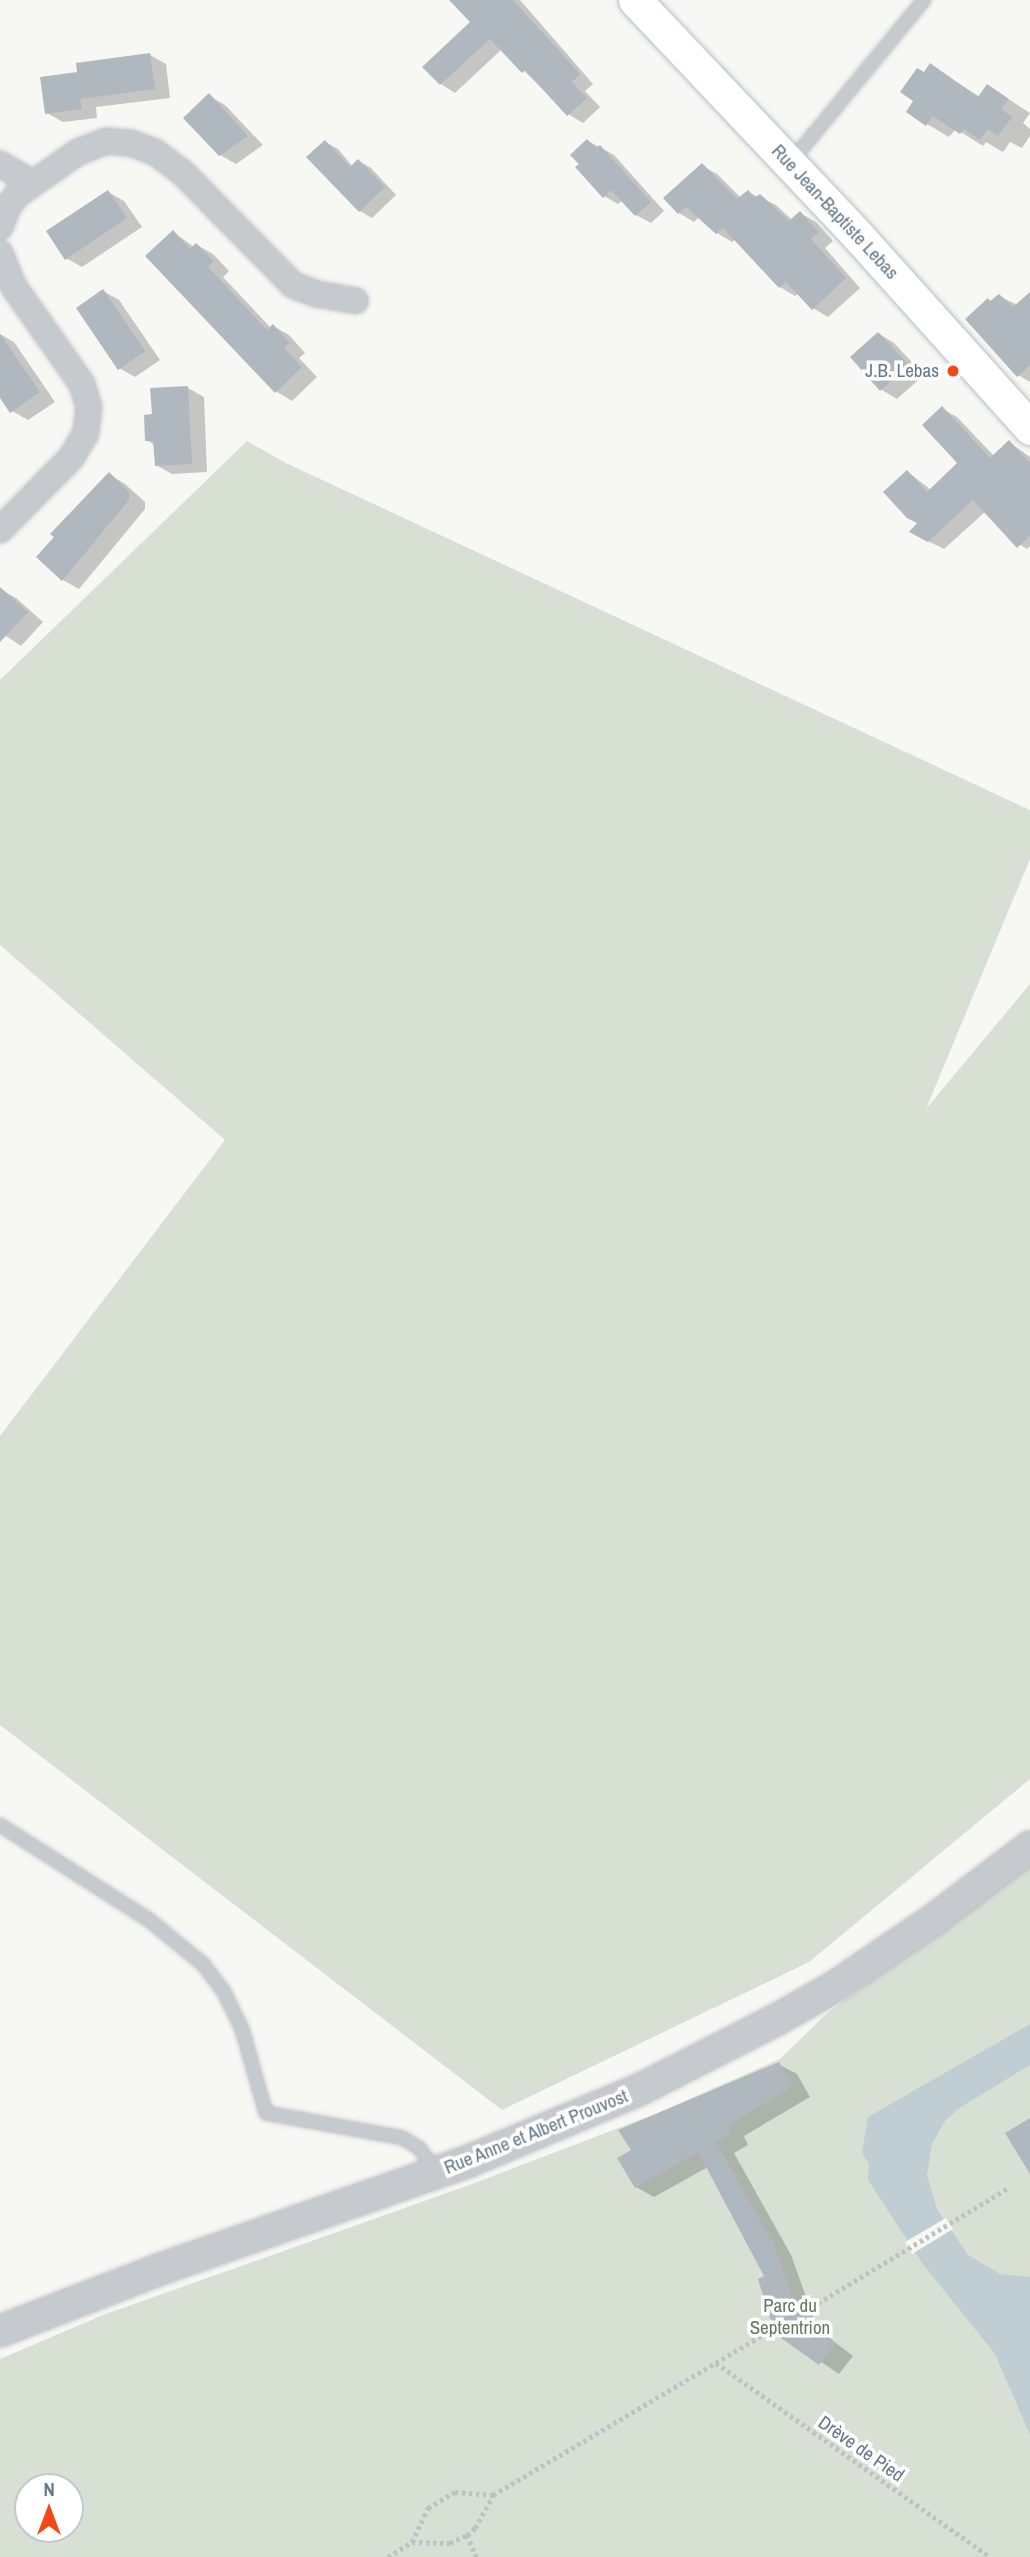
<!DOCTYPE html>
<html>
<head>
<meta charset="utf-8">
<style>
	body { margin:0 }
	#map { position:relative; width:1030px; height:2557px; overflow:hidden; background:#f7f7f4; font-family:"Archivo Narrow",sans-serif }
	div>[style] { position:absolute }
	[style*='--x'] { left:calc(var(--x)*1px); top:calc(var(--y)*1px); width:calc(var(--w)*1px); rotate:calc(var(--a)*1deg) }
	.green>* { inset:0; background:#d8e0d4 }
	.water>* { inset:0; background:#c0cdd2 }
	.pier>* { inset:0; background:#f7f7f4 }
	.shadow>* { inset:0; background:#0003 }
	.building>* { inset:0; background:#afb8be }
	.path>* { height:4.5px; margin-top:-2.25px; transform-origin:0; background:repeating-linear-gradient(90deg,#bfc2c4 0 3.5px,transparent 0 7px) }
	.roads { filter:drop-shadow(0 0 2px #b8bec2) drop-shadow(0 0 2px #b8bec2) }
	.service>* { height:12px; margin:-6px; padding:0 6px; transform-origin:6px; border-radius:6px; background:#c6cace }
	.minor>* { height:24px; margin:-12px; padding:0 12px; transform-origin:12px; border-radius:12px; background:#c6cace }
	.tertiary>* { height:30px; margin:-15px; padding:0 15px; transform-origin:15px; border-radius:15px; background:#c6cace }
	.secondary>* { height:33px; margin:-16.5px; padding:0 16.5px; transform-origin:16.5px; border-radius:16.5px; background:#fff }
	.dots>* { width:19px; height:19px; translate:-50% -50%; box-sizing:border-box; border:4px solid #fff; border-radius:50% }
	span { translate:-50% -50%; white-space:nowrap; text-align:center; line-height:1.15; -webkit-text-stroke:7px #fff; paint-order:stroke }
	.street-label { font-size:19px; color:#637888 }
	.poi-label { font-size:19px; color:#637888 }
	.right { translate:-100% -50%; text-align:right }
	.park-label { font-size:19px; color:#64795f }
	.north { position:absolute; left:14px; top:2473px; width:70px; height:70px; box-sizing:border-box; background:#fff; border:2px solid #c1c9cf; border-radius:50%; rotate:0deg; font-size:19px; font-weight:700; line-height:28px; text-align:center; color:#637888 }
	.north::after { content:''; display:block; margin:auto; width:24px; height:32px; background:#f44916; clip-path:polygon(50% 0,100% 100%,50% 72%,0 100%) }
</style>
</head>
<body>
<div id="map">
	<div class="green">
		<i style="clip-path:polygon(247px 441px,288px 464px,1030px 810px,1030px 859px,926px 1109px,1030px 984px,1030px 1779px,809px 1962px,502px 2110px,0 1725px,0 1436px,225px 1140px,0 945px,0 680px)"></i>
		<i style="clip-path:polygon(evenodd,1030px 1865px,1030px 2557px,0 2557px,0 2359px,103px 2315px,472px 2184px,655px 2114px,780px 2059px,825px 2015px,1030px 1865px,28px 2487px,70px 2487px,70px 2529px,28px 2529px,28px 2487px)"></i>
	</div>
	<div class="water">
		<i style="clip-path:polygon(1030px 2024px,1030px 2065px,958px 2109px,945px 2121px,932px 2144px,927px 2175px,937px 2209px,968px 2255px,1000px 2274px,1030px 2277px,1030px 2435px,995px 2354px,922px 2263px,868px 2180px,869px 2164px,862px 2153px,868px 2117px)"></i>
	</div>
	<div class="pier">
		<i style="clip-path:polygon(946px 2218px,953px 2229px,912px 2254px,905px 2242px)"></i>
	</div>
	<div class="shadow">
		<i style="clip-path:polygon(452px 0,520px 0,593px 84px,585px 91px,600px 107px,583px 123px,568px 114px,502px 49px,455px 93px,441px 84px,472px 22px)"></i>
		<i style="clip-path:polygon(150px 55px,166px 64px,170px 98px,96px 107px,97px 118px,63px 122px,47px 113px,79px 74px)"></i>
		<i style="clip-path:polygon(931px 66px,980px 97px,988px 86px,1030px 113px,1023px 123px,1030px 129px,1030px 136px,1022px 148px,1010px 142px,1003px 152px,986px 142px,983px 146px,956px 129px,949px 137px,927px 124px,915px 101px)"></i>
		<i style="clip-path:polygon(209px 96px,225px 105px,263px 145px,236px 164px,220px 155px)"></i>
		<i style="clip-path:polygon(588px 141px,614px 155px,664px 211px,651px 223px,636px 215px,623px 200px,618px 204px,604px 196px)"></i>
		<i style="clip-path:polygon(325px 142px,338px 149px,353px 167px,359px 161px,371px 168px,396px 195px,372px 218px,360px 211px)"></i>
		<i style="clip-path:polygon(702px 166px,717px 174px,741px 198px,748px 192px,776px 205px,792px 220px,800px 213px,816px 222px,833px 241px,825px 248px,860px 288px,828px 317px,813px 308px,799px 293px,795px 296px,780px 287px,736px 239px,732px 242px,717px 233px,699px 217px,694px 222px,679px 213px)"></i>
		<i style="clip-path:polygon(108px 192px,124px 201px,142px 227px,82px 267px,66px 258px)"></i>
		<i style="clip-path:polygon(173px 232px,194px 247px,197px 245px,213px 254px,229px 271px,223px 277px,271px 328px,273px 326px,289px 335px,305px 353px,299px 358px,317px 377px,292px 401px,277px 392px,148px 256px)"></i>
		<i style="clip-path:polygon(103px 291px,119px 300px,160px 360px,135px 377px,119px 368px)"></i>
		<i style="clip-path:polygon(999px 296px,1030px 311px,1030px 382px,1018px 375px,991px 302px)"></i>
		<i style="clip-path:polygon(0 334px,14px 342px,55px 402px,28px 420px,12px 411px,0 393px)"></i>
		<i style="clip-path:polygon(879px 334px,894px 343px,924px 375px,897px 399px,882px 390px,853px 357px)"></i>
		<i style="clip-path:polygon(188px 388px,204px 397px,207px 472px,172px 474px,156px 465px,155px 445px,146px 440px,153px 416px)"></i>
		<i style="clip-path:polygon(942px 409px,957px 417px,994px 456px,1009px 442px,1030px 457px,1030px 546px,1027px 549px,1012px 540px,986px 511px,944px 549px,926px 540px,919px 523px,908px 472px,931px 490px,960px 463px)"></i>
		<i style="clip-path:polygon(109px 474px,125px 484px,145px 502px,145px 509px,79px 589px,63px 580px)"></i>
		<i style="clip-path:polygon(0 589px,16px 598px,43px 622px,21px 646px,0 632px)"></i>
		<i style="clip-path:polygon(778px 2064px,797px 2074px,810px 2097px,744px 2136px,748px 2145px,734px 2153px,791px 2255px,814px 2319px,823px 2333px,853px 2356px,839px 2374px,783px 2336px,767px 2277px,708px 2167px,654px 2197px,636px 2187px)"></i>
	</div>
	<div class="building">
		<i style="clip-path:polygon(449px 0,513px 0,580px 74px,572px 82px,587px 98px,567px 116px,525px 70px,522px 73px,490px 39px,440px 85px,422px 67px,470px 22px)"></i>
		<i style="clip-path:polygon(150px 53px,155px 89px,80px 99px,82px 109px,45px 114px,40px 77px,77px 72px,76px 63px)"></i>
		<i style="clip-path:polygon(930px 63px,978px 97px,987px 84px,1009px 99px,1001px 109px,1012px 117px,998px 136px,988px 129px,980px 140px,964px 129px,960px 134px,933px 116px,926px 126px,906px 112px,913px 101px,900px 92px,917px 68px,924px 72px)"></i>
		<i style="clip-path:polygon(209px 93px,248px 136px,219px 156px,183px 118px)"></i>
		<i style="clip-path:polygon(587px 139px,596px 148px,600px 145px,651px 202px,635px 216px,611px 190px,603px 198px,575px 167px,579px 164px,570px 155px)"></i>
		<i style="clip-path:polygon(325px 140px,350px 167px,358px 159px,385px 187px,359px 212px,306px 157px)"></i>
		<i style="clip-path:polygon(702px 163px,737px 199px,748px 190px,755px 198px,760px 194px,789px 221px,800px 211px,819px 232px,811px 239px,846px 278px,812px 310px,786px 282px,779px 288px,723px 228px,716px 234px,686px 207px,678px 214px,663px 198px)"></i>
		<i style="clip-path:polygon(108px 190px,127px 218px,65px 260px,46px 231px)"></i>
		<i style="clip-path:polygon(173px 230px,190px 249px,196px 243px,214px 261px,208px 267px,240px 301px,267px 330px,273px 324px,290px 343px,284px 348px,302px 367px,275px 393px,145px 256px)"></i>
		<i style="clip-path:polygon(103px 289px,145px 351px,118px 370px,76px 308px)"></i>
		<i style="clip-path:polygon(1030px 292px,1030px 365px,1017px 377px,965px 319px,988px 298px,990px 301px,999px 294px,1013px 307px)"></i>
		<i style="clip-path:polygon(878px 332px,909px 365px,880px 391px,850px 357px)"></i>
		<i style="clip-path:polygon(0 334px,40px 392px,10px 413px,0 398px)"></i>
		<i style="clip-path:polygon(188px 386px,192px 464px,155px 466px,153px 441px,145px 441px,144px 415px,152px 414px,150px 388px)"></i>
		<i style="clip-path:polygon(942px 406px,990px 458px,1009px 440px,1030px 463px,1030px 535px,1017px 548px,973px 500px,928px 542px,909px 532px,917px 523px,907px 518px,883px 492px,907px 470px,927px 492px,957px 463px,922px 425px)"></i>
		<i style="clip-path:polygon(109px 472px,129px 492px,129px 500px,62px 581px,36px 557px,54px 537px,50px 534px)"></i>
		<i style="clip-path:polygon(0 587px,28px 612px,0 642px)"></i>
		<i style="clip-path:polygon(779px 2062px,793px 2086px,727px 2126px,731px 2134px,716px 2142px,773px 2243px,796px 2307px,804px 2321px,835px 2344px,819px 2365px,781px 2338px,770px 2318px,758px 2279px,764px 2276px,698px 2152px,635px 2188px,617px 2158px,631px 2150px,618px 2130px)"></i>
		<i style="clip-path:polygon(1030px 2118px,1030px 2174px,1005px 2133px)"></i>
	</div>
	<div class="path">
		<i style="--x:800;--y:2314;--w:245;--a:-31.2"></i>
		<i style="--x:716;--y:2363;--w:336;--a:35.3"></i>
		<i style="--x:467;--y:2535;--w:24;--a:66"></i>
		<i style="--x:412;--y:2542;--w:38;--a:-65"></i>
		<i style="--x:428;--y:2508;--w:31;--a:-31"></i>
		<i style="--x:455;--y:2492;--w:38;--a:5"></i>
		<i style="--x:388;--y:2557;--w:28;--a:-32"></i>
		<i style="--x:412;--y:2542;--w:38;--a:2"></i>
		<i style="--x:450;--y:2543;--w:19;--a:-25"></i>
		<i style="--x:467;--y:2535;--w:11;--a:-41"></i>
		<i style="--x:475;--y:2528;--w:38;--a:-61"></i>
		<i style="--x:493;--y:2495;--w:329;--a:-30.7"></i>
	</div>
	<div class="roads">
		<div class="service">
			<i style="--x:790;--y:163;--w:211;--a:-50.6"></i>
			<i style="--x:0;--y:1825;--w:177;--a:32.5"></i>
			<i style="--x:149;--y:1920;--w:70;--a:39.2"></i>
			<i style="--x:203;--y:1964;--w:35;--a:53"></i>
			<i style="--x:224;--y:1992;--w:41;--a:64.1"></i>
			<i style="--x:242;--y:2029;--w:87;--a:74.1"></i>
			<i style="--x:266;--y:2113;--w:139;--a:10.3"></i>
			<i style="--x:403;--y:2138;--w:19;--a:32"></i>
			<i style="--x:419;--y:2148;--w:30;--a:53"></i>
		</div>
		<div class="minor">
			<i style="--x:0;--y:164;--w:37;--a:31"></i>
			<i style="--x:0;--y:227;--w:24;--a:-68"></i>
			<i style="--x:9;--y:205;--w:14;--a:-51"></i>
			<i style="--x:18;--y:194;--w:73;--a:-35"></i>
			<i style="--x:78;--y:152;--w:30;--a:-21"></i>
			<i style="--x:106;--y:141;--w:25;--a:5"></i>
			<i style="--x:131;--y:143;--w:26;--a:21"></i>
			<i style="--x:155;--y:152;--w:34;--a:37"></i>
			<i style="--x:182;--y:172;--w:158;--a:45.5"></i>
			<i style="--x:293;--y:285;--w:26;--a:21"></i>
			<i style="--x:317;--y:294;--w:39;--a:10"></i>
			<i style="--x:0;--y:253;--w:37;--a:68"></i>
			<i style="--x:14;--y:287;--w:118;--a:55"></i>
			<i style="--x:82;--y:384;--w:24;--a:73"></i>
			<i style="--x:89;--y:407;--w:26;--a:97"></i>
			<i style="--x:86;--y:433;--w:29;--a:121"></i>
			<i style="--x:71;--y:458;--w:101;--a:134.6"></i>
		</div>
		<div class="tertiary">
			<i style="--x:0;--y:2331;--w:169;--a:-21.1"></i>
			<i style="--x:158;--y:2270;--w:330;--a:-19.3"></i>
			<i style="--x:469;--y:2161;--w:184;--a:-22.7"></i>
			<i style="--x:639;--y:2090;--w:154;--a:-27.1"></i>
			<i style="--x:776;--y:2020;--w:69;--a:-29.5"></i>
			<i style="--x:836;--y:1986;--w:121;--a:-34.2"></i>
			<i style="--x:936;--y:1918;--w:118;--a:-37.1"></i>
		</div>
		<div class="secondary">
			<i style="--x:635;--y:0;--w:325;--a:46.6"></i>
			<i style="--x:858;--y:236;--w:258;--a:48.1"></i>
		</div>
	</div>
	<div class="dots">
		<i style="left:953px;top:371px;background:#f44916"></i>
	</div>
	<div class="street-label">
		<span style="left:835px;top:212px;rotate:47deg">Rue Jean-Baptiste Lebas</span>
		<span style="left:536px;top:2132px;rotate:-22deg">Rue Anne et Albert Prouvost</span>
		<span style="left:861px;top:2449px;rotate:35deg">Drève de Pied</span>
	</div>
	<div class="poi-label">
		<span class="right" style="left:939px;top:371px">J.B. Lebas</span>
	</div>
	<div class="park-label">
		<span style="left:790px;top:2317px">Parc du<br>Septentrion</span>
	</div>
	<div class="north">N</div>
</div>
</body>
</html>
